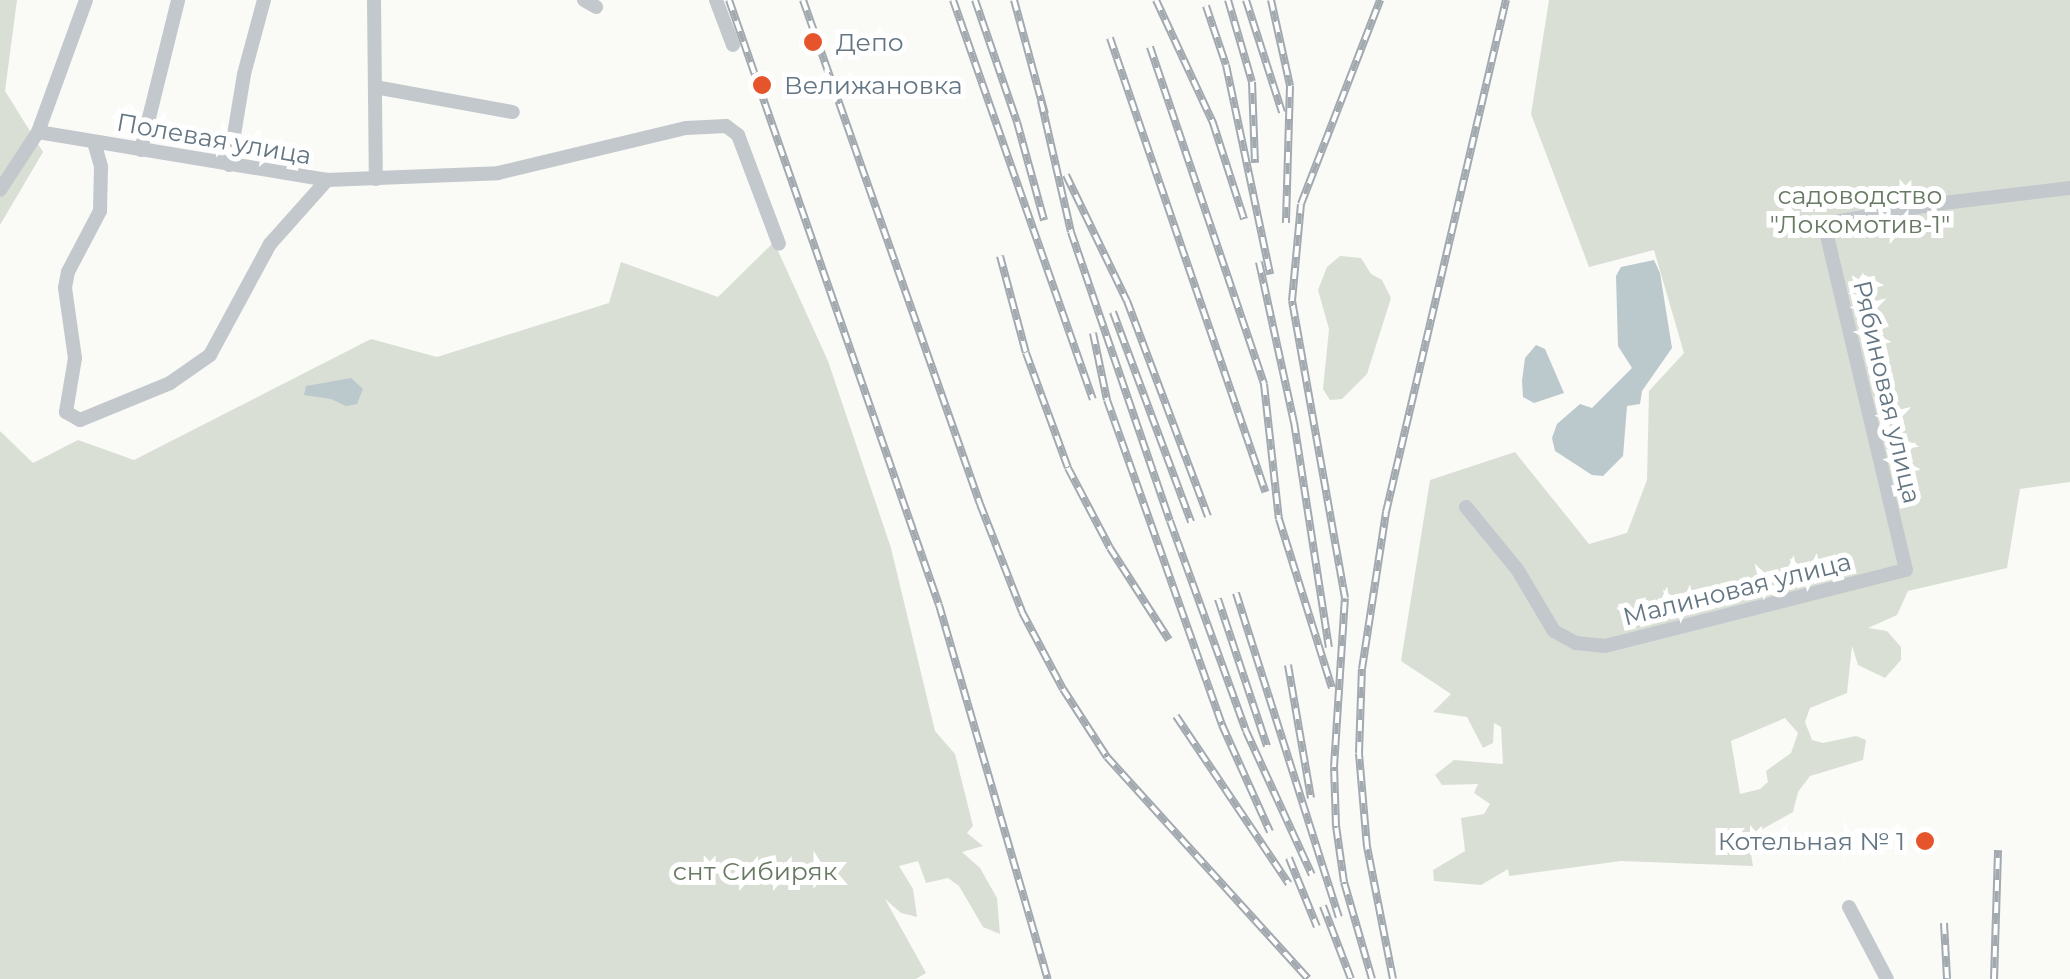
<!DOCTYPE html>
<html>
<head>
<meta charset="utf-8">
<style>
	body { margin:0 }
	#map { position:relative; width:2070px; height:979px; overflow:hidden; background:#fafaf7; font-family:Montserrat,sans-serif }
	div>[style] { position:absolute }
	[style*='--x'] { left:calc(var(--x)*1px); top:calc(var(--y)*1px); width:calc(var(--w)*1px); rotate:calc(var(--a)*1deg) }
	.green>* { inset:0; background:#dadfd6 }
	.water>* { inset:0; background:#bbc8cc }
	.minor>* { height:14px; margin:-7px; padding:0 7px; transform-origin:7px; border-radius:7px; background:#c3c8cc }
	.rail>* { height:8px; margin-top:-4px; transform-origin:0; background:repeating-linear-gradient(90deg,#fff 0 11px,#a2aab0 0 22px); box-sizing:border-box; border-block:2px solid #a2aab0 }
	.dots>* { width:28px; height:28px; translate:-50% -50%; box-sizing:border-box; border:5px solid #fff; border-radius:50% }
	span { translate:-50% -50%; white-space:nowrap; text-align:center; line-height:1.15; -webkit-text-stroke:10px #fff; paint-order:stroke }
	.poi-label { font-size:25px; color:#647683 }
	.left { translate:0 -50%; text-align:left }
	.right { translate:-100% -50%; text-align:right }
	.street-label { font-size:25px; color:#647683 }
	.park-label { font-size:25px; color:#687a63 }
</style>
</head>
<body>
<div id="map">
	<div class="green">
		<i style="clip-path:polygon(0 0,17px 0,5px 91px,43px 152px,0 225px)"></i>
		<i style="clip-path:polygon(evenodd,1549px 0,2070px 0,2070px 482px,2020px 489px,2007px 568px,1908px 591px,1897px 615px,1868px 628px,1887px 631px,1901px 647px,1901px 660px,1885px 678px,1858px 665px,1852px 646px,1847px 693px,1810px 708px,1805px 722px,1812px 740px,1823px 743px,1856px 736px,1866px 740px,1863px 760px,1810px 776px,1798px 792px,1793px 812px,1759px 831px,1757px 842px,1750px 848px,1753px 866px,1621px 861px,1509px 876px,1508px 869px,1481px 885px,1434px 881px,1433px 870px,1465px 851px,1461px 818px,1484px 814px,1490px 804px,1474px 793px,1478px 784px,1442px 785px,1435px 775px,1454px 760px,1503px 764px,1501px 727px,1494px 723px,1493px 743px,1483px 748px,1467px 717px,1433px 712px,1451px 694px,1401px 661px,1430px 480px,1515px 452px,1589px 544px,1627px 533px,1647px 480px,1649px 391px,1684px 353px,1654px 250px,1589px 267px,1531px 114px,1549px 0,1785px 718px,1798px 733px,1791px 753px,1766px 771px,1768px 782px,1760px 789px,1740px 794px,1731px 741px,1785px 718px)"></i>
		<i style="clip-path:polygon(774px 242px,828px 361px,891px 548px,935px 731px,955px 754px,973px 826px,967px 833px,983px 846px,962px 852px,980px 868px,997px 898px,1000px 934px,983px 927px,959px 886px,948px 878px,926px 883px,918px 861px,899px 866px,913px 889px,917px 917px,901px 913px,885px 899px,926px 973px,916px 979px,0 979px,0 431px,33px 463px,78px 440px,134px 460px,371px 339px,437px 357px,609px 303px,621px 262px,718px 297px)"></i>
		<i style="clip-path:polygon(1340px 256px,1361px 258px,1371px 274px,1382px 280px,1391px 298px,1367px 374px,1342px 399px,1330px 400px,1323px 389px,1329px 329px,1318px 290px,1327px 267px)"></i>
	</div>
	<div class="water">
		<i style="clip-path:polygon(1654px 260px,1660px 273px,1672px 348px,1642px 391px,1640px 404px,1627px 406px,1623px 456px,1603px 476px,1592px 475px,1555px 451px,1552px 438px,1557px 424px,1580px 404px,1592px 408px,1632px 368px,1618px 346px,1616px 276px,1621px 267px)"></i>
		<i style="clip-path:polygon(1536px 345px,1545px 349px,1564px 393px,1534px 403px,1523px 397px,1522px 381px,1525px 358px)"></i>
		<i style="clip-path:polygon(351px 378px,363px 389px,357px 404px,346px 406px,331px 399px,304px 395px,306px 386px)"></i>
	</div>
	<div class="minor">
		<i style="--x:374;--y:0;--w:179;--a:89.4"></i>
		<i style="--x:584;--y:0;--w:14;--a:30"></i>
		<i style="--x:716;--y:0;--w:48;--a:69.3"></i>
		<i style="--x:375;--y:87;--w:140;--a:10.3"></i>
		<i style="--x:38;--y:132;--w:293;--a:9.4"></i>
		<i style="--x:327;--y:180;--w:171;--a:-2.3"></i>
		<i style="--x:498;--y:173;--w:193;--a:-13.5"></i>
		<i style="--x:686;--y:128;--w:40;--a:-2.9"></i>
		<i style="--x:726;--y:126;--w:15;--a:37"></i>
		<i style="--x:738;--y:135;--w:116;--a:69.4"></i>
		<i style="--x:94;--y:142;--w:26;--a:74"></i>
		<i style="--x:101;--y:167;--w:44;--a:91.3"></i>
		<i style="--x:100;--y:211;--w:69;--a:117.7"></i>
		<i style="--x:68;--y:272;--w:16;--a:101"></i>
		<i style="--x:65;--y:288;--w:71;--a:81.9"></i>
		<i style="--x:75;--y:358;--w:55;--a:99.5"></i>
		<i style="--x:66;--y:412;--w:16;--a:30"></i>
		<i style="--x:80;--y:420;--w:97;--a:-22.3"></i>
		<i style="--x:170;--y:383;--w:49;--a:-35"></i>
		<i style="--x:210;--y:355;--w:126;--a:-61.6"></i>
		<i style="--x:270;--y:244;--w:86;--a:-48.3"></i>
		<i style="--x:141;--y:150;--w:154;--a:-76.1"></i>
		<i style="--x:229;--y:165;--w:92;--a:-80.6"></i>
		<i style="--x:244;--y:74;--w:77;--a:-74.9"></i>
		<i style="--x:0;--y:190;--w:69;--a:-56.8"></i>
		<i style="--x:38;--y:132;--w:140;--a:-70"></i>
		<i style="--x:1466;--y:507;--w:80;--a:50.6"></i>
		<i style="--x:1517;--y:569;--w:72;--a:59.2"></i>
		<i style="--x:1554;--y:631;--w:25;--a:29"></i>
		<i style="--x:1576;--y:643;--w:29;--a:6"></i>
		<i style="--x:1605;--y:646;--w:310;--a:-14.2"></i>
		<i style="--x:1906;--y:570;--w:356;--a:-103.3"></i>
		<i style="--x:1824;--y:224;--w:113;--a:-10.2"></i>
		<i style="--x:1935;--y:204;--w:136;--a:-6.8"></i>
		<i style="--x:1849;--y:907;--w:81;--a:62.2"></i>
	</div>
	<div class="rail">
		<i style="--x:729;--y:0;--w:640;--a:70.86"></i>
		<i style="--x:939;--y:605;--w:390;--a:73.8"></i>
		<i style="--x:803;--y:0;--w:534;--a:70.65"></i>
		<i style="--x:980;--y:504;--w:116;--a:68.7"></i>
		<i style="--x:1022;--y:612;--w:87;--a:62"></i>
		<i style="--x:1063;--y:689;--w:81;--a:57.1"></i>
		<i style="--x:1107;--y:757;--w:299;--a:47.8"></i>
		<i style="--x:953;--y:0;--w:423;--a:70.7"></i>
		<i style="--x:975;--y:0;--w:129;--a:71"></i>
		<i style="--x:1017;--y:122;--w:102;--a:74.6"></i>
		<i style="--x:1014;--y:0;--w:118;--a:74.8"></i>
		<i style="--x:1156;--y:0;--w:136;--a:65.1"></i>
		<i style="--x:1213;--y:123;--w:101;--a:72.1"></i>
		<i style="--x:1228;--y:0;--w:85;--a:73.7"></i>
		<i style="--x:1252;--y:82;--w:81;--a:87.9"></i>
		<i style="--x:1246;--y:0;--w:118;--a:72.2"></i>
		<i style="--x:1271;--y:0;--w:88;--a:77.5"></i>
		<i style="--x:1290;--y:86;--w:137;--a:91.7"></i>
		<i style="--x:1206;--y:6;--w:62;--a:71.3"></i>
		<i style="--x:1226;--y:65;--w:214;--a:78.1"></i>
		<i style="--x:1110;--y:38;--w:480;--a:71.1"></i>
		<i style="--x:1150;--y:47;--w:356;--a:71.3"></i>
		<i style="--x:1264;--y:384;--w:136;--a:83.7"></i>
		<i style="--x:1279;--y:519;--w:177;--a:72.6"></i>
		<i style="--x:1041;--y:101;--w:134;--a:77.1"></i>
		<i style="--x:1071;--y:232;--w:305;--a:71.1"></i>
		<i style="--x:1170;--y:521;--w:223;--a:70.1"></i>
		<i style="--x:1246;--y:731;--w:158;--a:65.4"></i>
		<i style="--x:1066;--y:175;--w:140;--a:64.2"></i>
		<i style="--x:1127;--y:301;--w:230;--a:69.4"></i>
		<i style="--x:1000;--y:256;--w:100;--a:75"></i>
		<i style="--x:1026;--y:353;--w:122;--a:69.9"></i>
		<i style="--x:1068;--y:468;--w:90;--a:62.3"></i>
		<i style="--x:1110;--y:548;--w:109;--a:57.3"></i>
		<i style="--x:1259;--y:262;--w:164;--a:77.7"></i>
		<i style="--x:1294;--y:422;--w:228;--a:81.2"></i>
		<i style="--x:1113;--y:312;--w:224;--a:69.6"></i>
		<i style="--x:1093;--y:333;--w:68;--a:78.2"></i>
		<i style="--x:1107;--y:400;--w:345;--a:70.5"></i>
		<i style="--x:1222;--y:725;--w:117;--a:65.8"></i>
		<i style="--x:1236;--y:593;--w:340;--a:72.4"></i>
		<i style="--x:1218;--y:599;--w:155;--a:71.6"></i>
		<i style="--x:1288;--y:665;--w:135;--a:80.2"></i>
		<i style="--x:1176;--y:716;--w:202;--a:56.1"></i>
		<i style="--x:1289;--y:858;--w:74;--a:67.9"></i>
		<i style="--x:1323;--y:906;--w:78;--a:69"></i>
		<i style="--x:1944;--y:923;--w:56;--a:86.9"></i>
		<i style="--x:1372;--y:979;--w:101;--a:-106.1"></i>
		<i style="--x:1344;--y:882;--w:57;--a:-98.1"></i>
		<i style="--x:1336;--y:826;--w:59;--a:-91.9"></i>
		<i style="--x:1334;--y:767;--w:169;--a:-86.3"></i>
		<i style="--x:1345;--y:598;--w:302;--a:-100.1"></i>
		<i style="--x:1292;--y:301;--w:97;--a:-84.7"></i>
		<i style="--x:1301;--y:204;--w:219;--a:-68.8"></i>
		<i style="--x:1393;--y:979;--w:135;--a:-101.1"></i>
		<i style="--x:1367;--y:847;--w:94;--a:-94.9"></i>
		<i style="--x:1359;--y:753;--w:84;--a:-88"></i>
		<i style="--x:1362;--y:669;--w:159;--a:-81.3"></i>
		<i style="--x:1386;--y:512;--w:526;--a:-76.81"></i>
		<i style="--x:1994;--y:979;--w:129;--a:-88.2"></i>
	</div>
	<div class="dots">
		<i style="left:813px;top:42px;background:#e6542b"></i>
		<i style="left:762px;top:85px;background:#e6542b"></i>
		<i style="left:1925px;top:841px;background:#e6542b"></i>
	</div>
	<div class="poi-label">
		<span class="left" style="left:836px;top:42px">Депо</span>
		<span class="left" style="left:784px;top:85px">Велижановка</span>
		<span class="right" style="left:1905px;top:841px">Котельная № 1</span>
	</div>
	<div class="street-label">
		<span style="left:214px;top:139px;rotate:10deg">Полевая улица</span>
		<span style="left:1887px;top:392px;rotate:77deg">Рябиновая улица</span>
		<span style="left:1737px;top:589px;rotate:-14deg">Малиновая улица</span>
	</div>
	<div class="park-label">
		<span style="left:1860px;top:210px">садоводство<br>"Локомотив-1"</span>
		<span style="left:755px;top:871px">снт Сибиряк</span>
	</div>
</div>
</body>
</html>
